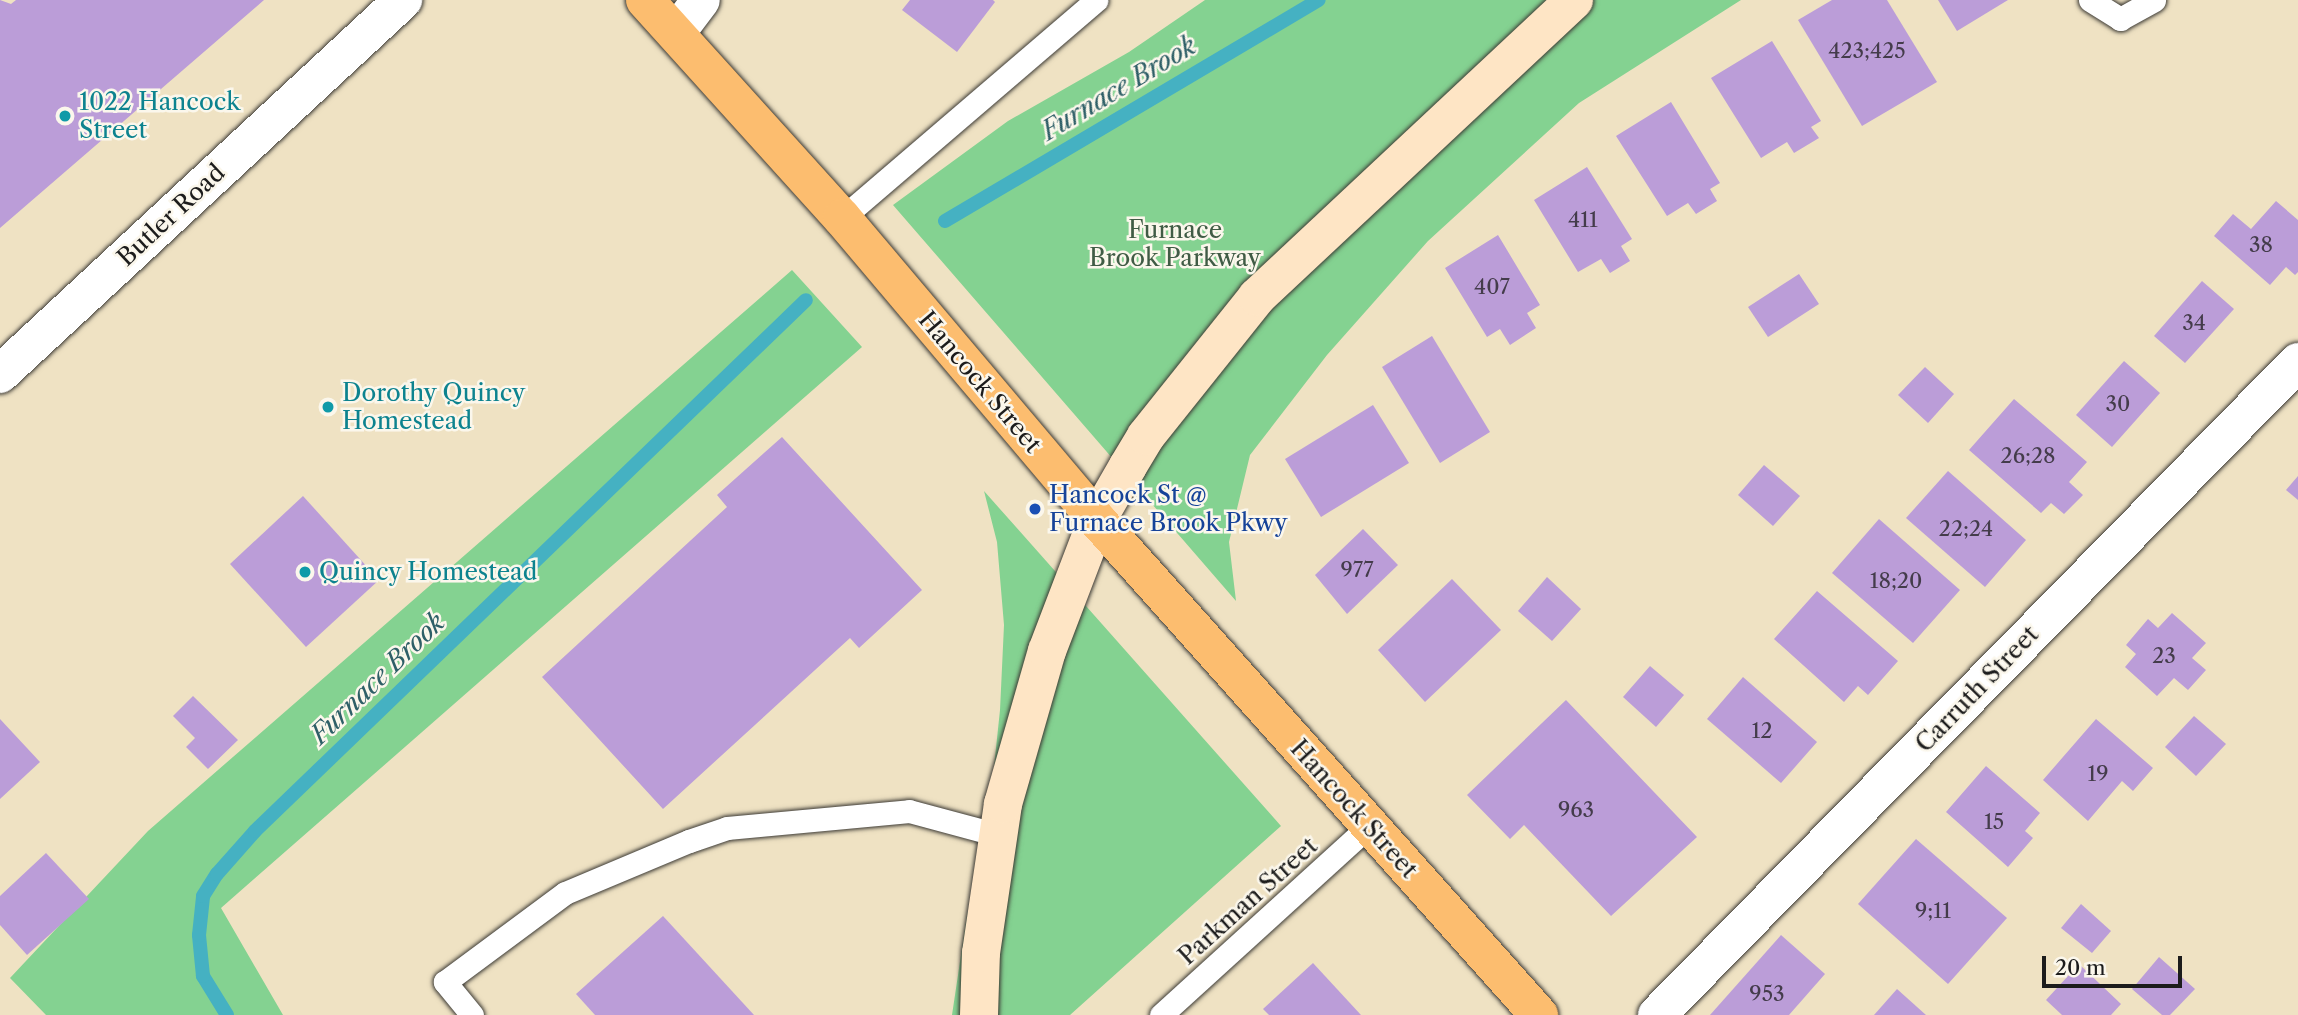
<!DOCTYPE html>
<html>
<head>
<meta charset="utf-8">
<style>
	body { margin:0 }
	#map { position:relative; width:2298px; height:1015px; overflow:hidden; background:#efe2c3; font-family:"Libre Caslon Text",serif }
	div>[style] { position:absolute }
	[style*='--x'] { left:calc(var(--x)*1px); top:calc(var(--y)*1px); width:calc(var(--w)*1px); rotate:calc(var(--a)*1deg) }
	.green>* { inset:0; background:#84d291 }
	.stream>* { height:14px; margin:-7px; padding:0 7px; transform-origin:7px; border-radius:7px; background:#45b1c2 }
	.building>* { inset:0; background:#bb9dd8 }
	.roads { filter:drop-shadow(0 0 2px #3c3a35) drop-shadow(0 0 2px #3c3a35) }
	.lane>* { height:23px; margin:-11.5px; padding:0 11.5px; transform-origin:11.5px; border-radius:11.5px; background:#fff }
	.street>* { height:38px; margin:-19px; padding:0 19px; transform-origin:19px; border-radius:19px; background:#fff }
	.secondary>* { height:38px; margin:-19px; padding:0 19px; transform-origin:19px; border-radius:19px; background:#fee5c5 }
	.primary>* { height:38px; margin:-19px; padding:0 19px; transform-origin:19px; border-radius:19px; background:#fcbd6f }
	.dots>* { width:19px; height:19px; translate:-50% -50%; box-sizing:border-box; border:4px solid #fbf7ec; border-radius:50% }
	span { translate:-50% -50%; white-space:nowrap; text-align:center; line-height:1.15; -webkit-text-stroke:5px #fbf7ec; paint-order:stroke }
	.number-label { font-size:21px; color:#443c4b }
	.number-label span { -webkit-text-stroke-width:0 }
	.culture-label { font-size:24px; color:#0d838f }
	.left { translate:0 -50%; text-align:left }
	.street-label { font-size:24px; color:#1c1c1c }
	.park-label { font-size:24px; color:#405c45 }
	.transit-label { font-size:24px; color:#164399 }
	.water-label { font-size:26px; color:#2e5f67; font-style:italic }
	.scale { position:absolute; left:2042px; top:956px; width:140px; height:32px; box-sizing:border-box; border:4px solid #1c1c1c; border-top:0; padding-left:9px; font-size:21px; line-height:24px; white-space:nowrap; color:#1c1c1c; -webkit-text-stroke:5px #fbf7ec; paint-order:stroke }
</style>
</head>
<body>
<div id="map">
	<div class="green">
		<i style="clip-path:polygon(1205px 0,1741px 0,1579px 103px,1428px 241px,1327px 355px,1250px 455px,1229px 542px,1236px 601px,893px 205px,1008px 121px,1129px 52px)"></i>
		<i style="clip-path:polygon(792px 270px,862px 347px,221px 908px,283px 1015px,46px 1015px,10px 978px,148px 831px)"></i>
		<i style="clip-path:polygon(984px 491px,1281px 826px,1070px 1015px,952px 1015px,967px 915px,988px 824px,1000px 710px,1004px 625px,997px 542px)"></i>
	</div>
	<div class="stream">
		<i style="--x:945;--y:221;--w:434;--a:-30.6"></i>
		<i style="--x:227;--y:1015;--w:46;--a:-121.6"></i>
		<i style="--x:203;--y:976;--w:41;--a:-95.6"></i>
		<i style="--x:199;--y:935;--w:39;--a:-84"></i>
		<i style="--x:203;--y:896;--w:26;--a:-58"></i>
		<i style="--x:217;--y:874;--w:57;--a:-48.5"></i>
		<i style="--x:255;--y:831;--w:765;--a:-43.94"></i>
	</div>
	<div class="building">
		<i style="clip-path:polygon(0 0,11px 4px,16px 0,264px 0,0 228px)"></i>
		<i style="clip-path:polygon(910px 0,993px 0,995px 2px,957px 52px,902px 10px)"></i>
		<i style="clip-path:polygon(1832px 0,1887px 0,1937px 82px,1862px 126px,1798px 20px)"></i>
		<i style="clip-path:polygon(1938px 0,2008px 0,1957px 31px)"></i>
		<i style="clip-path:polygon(1772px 41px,1821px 121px,1811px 127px,1819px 138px,1794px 153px,1787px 142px,1761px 158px,1711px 78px)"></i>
		<i style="clip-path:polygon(1671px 102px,1720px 183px,1710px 189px,1717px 201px,1696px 214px,1688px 203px,1667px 216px,1616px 136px)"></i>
		<i style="clip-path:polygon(1587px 167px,1632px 239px,1621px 246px,1630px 261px,1610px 273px,1601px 259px,1578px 272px,1534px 200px)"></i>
		<i style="clip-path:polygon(2276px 201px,2298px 220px,2298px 272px,2295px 275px,2286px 267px,2270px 285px,2214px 236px,2233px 214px,2251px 229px)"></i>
		<i style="clip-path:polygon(1498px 235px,1540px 305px,1527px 313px,1536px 328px,1510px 345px,1500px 329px,1487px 337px,1445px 268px)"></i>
		<i style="clip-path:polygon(1799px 274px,1819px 304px,1768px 337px,1748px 307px)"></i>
		<i style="clip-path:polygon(2202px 281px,2234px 309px,2185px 363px,2154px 336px)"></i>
		<i style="clip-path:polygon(1432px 336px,1490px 432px,1440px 463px,1382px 367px)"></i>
		<i style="clip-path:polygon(2124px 361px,2160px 393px,2112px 447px,2076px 415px)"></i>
		<i style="clip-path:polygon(1925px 367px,1954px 394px,1928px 423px,1898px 395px)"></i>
		<i style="clip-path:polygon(2014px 399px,2087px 462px,2069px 482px,2083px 495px,2064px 514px,2051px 503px,2041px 513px,1969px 450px)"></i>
		<i style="clip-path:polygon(1373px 405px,1409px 463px,1321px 517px,1285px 459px)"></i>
		<i style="clip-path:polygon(782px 437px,922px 590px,859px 648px,850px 638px,663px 809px,542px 677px,727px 507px,717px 495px)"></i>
		<i style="clip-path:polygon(1764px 465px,1800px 496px,1773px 526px,1738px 495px)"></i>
		<i style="clip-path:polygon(1948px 471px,2026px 540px,1985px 587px,1906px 518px)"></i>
		<i style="clip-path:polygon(2298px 476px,2298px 500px,2286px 490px)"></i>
		<i style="clip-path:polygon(303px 496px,379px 580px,306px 647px,230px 564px)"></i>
		<i style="clip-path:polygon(1879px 519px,1960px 590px,1913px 643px,1832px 573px)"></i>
		<i style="clip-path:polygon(1363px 529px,1398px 565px,1347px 614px,1315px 575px)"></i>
		<i style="clip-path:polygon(1547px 577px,1581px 609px,1552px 641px,1518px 611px)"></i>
		<i style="clip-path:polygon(1452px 579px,1501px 630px,1425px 702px,1378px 650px)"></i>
		<i style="clip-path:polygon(1817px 591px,1898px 661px,1868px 695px,1858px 686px,1844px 702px,1774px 639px)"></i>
		<i style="clip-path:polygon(2172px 613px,2206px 643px,2192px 658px,2206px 670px,2188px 690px,2174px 678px,2157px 696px,2125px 667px,2136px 654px,2126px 645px,2148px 619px,2158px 628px)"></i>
		<i style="clip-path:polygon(1650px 666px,1684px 695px,1656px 727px,1623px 697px)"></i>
		<i style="clip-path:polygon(1743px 677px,1817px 742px,1781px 783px,1707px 719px)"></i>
		<i style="clip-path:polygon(193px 696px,238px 740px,208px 769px,186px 747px,195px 738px,173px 716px)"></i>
		<i style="clip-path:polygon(1566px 700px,1697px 837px,1611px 916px,1524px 825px,1510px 839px,1467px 795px)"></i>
		<i style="clip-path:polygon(2194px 716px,2226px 744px,2196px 776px,2165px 747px)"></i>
		<i style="clip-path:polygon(0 719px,40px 762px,0 799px)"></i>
		<i style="clip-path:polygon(2096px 719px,2153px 768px,2133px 791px,2122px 781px,2088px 821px,2043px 780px)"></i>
		<i style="clip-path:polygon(1986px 766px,2040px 813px,2025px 831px,2033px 838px,2008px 867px,1946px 812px)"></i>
		<i style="clip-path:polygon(1916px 839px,2007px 918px,1948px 984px,1858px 904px)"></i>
		<i style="clip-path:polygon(46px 853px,89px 899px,27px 955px,0 925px,0 896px)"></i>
		<i style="clip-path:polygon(2081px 904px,2111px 931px,2092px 953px,2061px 928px)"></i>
		<i style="clip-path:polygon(663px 916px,754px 1015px,595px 1015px,576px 994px)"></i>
		<i style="clip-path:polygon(1781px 935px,1825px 974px,1789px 1015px,1710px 1015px)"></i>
		<i style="clip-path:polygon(2159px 957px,2195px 989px,2170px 1015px,2162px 1015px,2132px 989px)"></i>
		<i style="clip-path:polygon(1313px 963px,1361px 1015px,1269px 1015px,1263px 1009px)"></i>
		<i style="clip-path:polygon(2079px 964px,2121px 1004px,2111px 1015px,2062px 1015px,2046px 1000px)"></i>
		<i style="clip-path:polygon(1897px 989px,1926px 1015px,1874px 1015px)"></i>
	</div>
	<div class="roads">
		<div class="lane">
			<i style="--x:2090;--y:0;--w:36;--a:32"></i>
			<i style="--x:2120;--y:19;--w:39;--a:-29"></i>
			<i style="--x:842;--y:218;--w:335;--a:-40.6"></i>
			<i style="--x:472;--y:1015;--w:43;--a:-129.3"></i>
			<i style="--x:445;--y:982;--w:149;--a:-36.6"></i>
			<i style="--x:565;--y:893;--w:134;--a:-22.8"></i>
			<i style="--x:689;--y:841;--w:40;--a:-18.9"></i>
			<i style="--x:727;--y:828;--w:183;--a:-5.3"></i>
			<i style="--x:909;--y:811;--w:92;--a:15.1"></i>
			<i style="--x:1161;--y:1015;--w:281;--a:-42.3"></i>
		</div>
		<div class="street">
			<i style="--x:676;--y:33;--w:41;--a:-52.9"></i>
			<i style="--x:0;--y:374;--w:550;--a:-42.86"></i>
			<i style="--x:1657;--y:1015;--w:915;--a:-45.53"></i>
		</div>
		<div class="secondary">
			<i style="--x:979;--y:1015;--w:62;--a:-88.2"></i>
			<i style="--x:981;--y:953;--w:151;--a:-81.6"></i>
			<i style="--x:1003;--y:804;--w:159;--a:-74"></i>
			<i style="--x:1047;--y:651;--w:140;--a:-69.1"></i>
			<i style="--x:1097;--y:520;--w:62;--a:-60.1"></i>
			<i style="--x:1128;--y:466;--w:35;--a:-59"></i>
			<i style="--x:1146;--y:436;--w:178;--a:-51.4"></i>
			<i style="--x:1257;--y:297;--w:434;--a:-43.1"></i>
		</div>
		<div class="primary">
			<i style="--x:645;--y:0;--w:294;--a:47.9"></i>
			<i style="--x:842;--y:218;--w:395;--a:49.8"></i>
			<i style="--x:1097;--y:520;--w:664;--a:48.24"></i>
		</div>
	</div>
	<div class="dots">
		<i style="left:65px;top:116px;background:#0f9aa8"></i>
		<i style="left:328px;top:407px;background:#0f9aa8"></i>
		<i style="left:1035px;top:509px;background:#1a4fb4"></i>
		<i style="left:305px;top:572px;background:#0f9aa8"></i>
	</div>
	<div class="number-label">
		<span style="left:1867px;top:51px">423;425</span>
		<span style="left:1583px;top:220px">411</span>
		<span style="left:2261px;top:245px">38</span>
		<span style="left:1492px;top:287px">407</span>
		<span style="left:2194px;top:323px">34</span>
		<span style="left:2118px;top:404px">30</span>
		<span style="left:2028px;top:456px">26;28</span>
		<span style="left:1966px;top:529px">22;24</span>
		<span style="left:1357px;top:570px">977</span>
		<span style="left:1896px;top:581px">18;20</span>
		<span style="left:2164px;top:656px">23</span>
		<span style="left:1762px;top:731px">12</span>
		<span style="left:2098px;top:774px">19</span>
		<span style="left:1576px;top:810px">963</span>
		<span style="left:1994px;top:822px">15</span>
		<span style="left:1933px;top:911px">9;11</span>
		<span style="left:1767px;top:994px">953</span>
	</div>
	<div class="culture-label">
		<span class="left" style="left:79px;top:116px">1022 Hancock<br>Street</span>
		<span class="left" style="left:342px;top:407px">Dorothy Quincy<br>Homestead</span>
		<span class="left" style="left:319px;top:572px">Quincy Homestead</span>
	</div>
	<div class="street-label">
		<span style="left:171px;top:215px;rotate:-43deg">Butler Road</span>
		<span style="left:980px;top:382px;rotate:50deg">Hancock Street</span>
		<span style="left:1977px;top:689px;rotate:-46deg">Carruth Street</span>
		<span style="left:1354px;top:809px;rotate:48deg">Hancock Street</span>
		<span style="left:1248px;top:901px;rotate:-42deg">Parkman Street</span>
	</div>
	<div class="park-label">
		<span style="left:1175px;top:244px">Furnace<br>Brook Parkway</span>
	</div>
	<div class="transit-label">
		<span class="left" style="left:1049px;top:509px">Hancock St @<br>Furnace Brook Pkwy</span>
	</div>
	<div class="water-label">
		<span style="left:1119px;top:89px;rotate:-31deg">Furnace Brook</span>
		<span style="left:378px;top:679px;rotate:-44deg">Furnace Brook</span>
	</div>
	<div class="scale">20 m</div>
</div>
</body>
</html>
